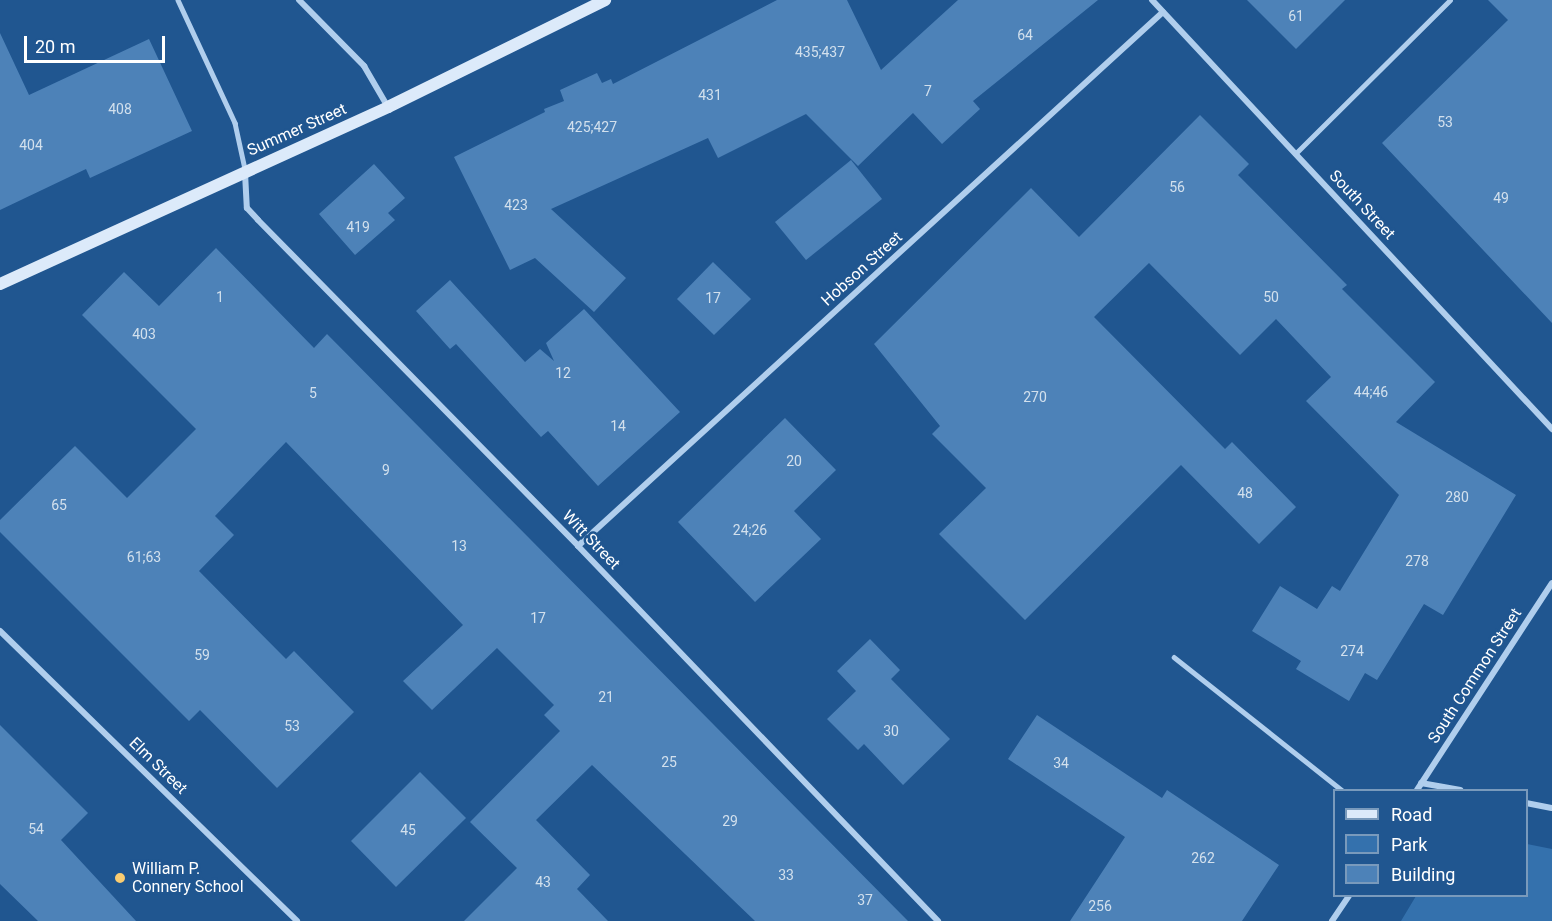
<!DOCTYPE html>
<html>
<head>
<meta charset="utf-8">
<style>
	body { margin:0 }
	#map { position:relative; width:1552px; height:921px; overflow:hidden; background:#205690; font-family:Roboto,sans-serif }
	div>[style] { position:absolute }
	[style*='--x'] { left:calc(var(--x)*1px); top:calc(var(--y)*1px); width:calc(var(--w)*1px); rotate:calc(var(--a)*1deg) }
	.green>* { inset:0; background:#3471ad }
	.building>* { inset:0; background:#4d82b8 }
	.lane>* { height:4.5px; margin:-2.25px; padding:0 2.25px; transform-origin:2.25px; border-radius:2.25px; background:#b0ceed }
	.street>* { height:6px; margin:-3px; padding:0 3px; transform-origin:3px; border-radius:3px; background:#b0ceed }
	.secondary>* { height:12px; margin:-6px; padding:0 6px; transform-origin:6px; border-radius:6px; background:#dceafa }
	.dots>* { width:16px; height:16px; translate:-50% -50%; box-sizing:border-box; border:3px solid #205690; border-radius:50% }
	span { translate:-50% -50%; white-space:nowrap; text-align:center; line-height:1.15; -webkit-text-stroke:5px #205690; paint-order:stroke }
	.number-label { font-size:14px; color:#d2e0ed }
	.number-label span { -webkit-text-stroke-width:0 }
	.street-label { font-size:16px; color:#fff }
	.poi-label { font-size:16px; color:#fff }
	.left { translate:0 -50%; text-align:left }
	.legend { position:absolute; left:1333px; top:789px; width:195px; height:108px; box-sizing:border-box; background:#205690; border:2px solid #799abc; margin:0; padding:8px 10px; list-style:none; font-size:18px; color:#fff }
	.legend li { display:flex; align-items:center; gap:12px; height:30px }
	.legend b { width:30px; border:2px solid #799abc }
	.scale { position:absolute; left:24px; top:36px; width:141px; height:27px; box-sizing:border-box; border:3px solid #fff; border-top:0; padding-left:8px; font-size:18px; line-height:21px; white-space:nowrap; color:#fff; -webkit-text-stroke:4px #205690; paint-order:stroke }
</style>
</head>
<body>
<div id="map">
	<div class="green">
		<i style="clip-path:polygon(1527px 844px,1552px 849px,1552px 921px,1401px 921px,1416px 896px,1526px 896px)"></i>
	</div>
	<div class="building">
		<i style="clip-path:polygon(777px 0,847px 0,881px 70px,958px 0,1098px 0,973px 101px,980px 109px,942px 144px,913px 113px,858px 166px,806px 114px,718px 158px,708px 138px,551px 209px,626px 278px,594px 312px,535px 258px,510px 270px,454px 157px,545px 112px,544px 109px,564px 101px,560px 90px,597px 73px,602px 83px,611px 79px,613px 84px)"></i>
		<i style="clip-path:polygon(1247px 0,1345px 0,1296px 49px)"></i>
		<i style="clip-path:polygon(1488px 0,1552px 0,1552px 323px,1382px 143px,1508px 20px)"></i>
		<i style="clip-path:polygon(0 33px,29px 95px,149px 39px,192px 131px,90px 178px,86px 169px,0 210px)"></i>
		<i style="clip-path:polygon(1200px 115px,1249px 164px,1238px 175px,1347px 285px,1342px 289px,1435px 382px,1396px 422px,1516px 495px,1443px 615px,1424px 604px,1377px 680px,1365px 673px,1349px 701px,1296px 669px,1301px 661px,1252px 631px,1280px 586px,1317px 609px,1332px 586px,1340px 591px,1399px 495px,1306px 401px,1331px 377px,1276px 319px,1240px 355px,1149px 263px,1094px 317px,1225px 449px,1232px 442px,1296px 507px,1259px 544px,1181px 465px,1025px 620px,939px 534px,986px 488px,932px 434px,940px 426px,874px 344px,1031px 188px,1079px 237px)"></i>
		<i style="clip-path:polygon(851px 160px,882px 199px,806px 260px,775px 222px)"></i>
		<i style="clip-path:polygon(374px 164px,405px 198px,388px 213px,395px 220px,355px 255px,319px 214px)"></i>
		<i style="clip-path:polygon(216px 248px,314px 348px,327px 334px,908px 921px,755px 921px,592px 765px,536px 820px,590px 875px,577px 889px,608px 921px,464px 921px,517px 868px,470px 822px,560px 731px,544px 715px,554px 705px,497px 648px,432px 710px,403px 681px,463px 625px,286px 442px,215px 516px,234px 535px,199px 571px,286px 659px,294px 651px,354px 712px,277px 788px,200px 710px,189px 721px,0 532px,0 520px,75px 446px,127px 498px,196px 429px,82px 315px,124px 272px,159px 306px)"></i>
		<i style="clip-path:polygon(713px 262px,751px 299px,714px 335px,677px 299px)"></i>
		<i style="clip-path:polygon(450px 280px,525px 362px,540px 349px,554px 361px,546px 343px,584px 309px,680px 412px,598px 486px,548px 431px,541px 437px,456px 344px,450px 349px,416px 311px)"></i>
		<i style="clip-path:polygon(785px 418px,836px 470px,794px 511px,821px 539px,755px 602px,678px 522px)"></i>
		<i style="clip-path:polygon(870px 639px,900px 670px,891px 679px,950px 739px,903px 785px,864px 744px,858px 750px,827px 719px,856px 691px,837px 671px)"></i>
		<i style="clip-path:polygon(1037px 715px,1162px 798px,1167px 790px,1279px 865px,1242px 921px,1070px 921px,1125px 837px,1008px 759px)"></i>
		<i style="clip-path:polygon(0 725px,88px 813px,61px 840px,136px 921px,38px 921px,0 884px)"></i>
		<i style="clip-path:polygon(420px 772px,466px 818px,396px 887px,351px 841px)"></i>
	</div>
	<div class="lane">
		<i style="--x:178;--y:0;--w:136;--a:65.1"></i>
		<i style="--x:235;--y:123;--w:47;--a:77.7"></i>
		<i style="--x:1295;--y:154;--w:218;--a:-44.8"></i>
		<i style="--x:1174;--y:657;--w:214;--a:38.4"></i>
	</div>
	<div class="street">
		<i style="--x:299;--y:0;--w:93;--a:45.4"></i>
		<i style="--x:364;--y:66;--w:48;--a:59.7"></i>
		<i style="--x:1152;--y:0;--w:587;--a:47"></i>
		<i style="--x:245;--y:173;--w:35;--a:87"></i>
		<i style="--x:247;--y:208;--w:16;--a:47"></i>
		<i style="--x:258;--y:220;--w:457;--a:45.5"></i>
		<i style="--x:578;--y:546;--w:520;--a:46.17"></i>
		<i style="--x:578;--y:546;--w:792;--a:-42.39"></i>
		<i style="--x:0;--y:631;--w:415;--a:44.3"></i>
		<i style="--x:1421;--y:783;--w:40;--a:10"></i>
		<i style="--x:1417;--y:790;--w:247;--a:-56.9"></i>
		<i style="--x:1526;--y:803;--w:26;--a:11"></i>
		<i style="--x:1332;--y:921;--w:30;--a:-56"></i>
	</div>
	<div class="secondary">
		<i style="--x:0;--y:284;--w:426;--a:-24.5"></i>
		<i style="--x:388;--y:107;--w:242;--a:-26.2"></i>
	</div>
	<div class="dots">
		<i style="left:120px;top:878px;background:#facc71"></i>
	</div>
	<div class="number-label">
		<span style="left:1296px;top:16px">61</span>
		<span style="left:1025px;top:35px">64</span>
		<span style="left:820px;top:52px">435;437</span>
		<span style="left:928px;top:91px">7</span>
		<span style="left:710px;top:95px">431</span>
		<span style="left:120px;top:109px">408</span>
		<span style="left:1445px;top:122px">53</span>
		<span style="left:592px;top:127px">425;427</span>
		<span style="left:31px;top:145px">404</span>
		<span style="left:1177px;top:187px">56</span>
		<span style="left:1501px;top:198px">49</span>
		<span style="left:516px;top:205px">423</span>
		<span style="left:358px;top:227px">419</span>
		<span style="left:220px;top:297px">1</span>
		<span style="left:1271px;top:297px">50</span>
		<span style="left:713px;top:298px">17</span>
		<span style="left:144px;top:334px">403</span>
		<span style="left:563px;top:373px">12</span>
		<span style="left:1371px;top:392px">44;46</span>
		<span style="left:313px;top:393px">5</span>
		<span style="left:1035px;top:397px">270</span>
		<span style="left:618px;top:426px">14</span>
		<span style="left:794px;top:461px">20</span>
		<span style="left:386px;top:470px">9</span>
		<span style="left:1245px;top:493px">48</span>
		<span style="left:1457px;top:497px">280</span>
		<span style="left:59px;top:505px">65</span>
		<span style="left:750px;top:530px">24;26</span>
		<span style="left:459px;top:546px">13</span>
		<span style="left:144px;top:557px">61;63</span>
		<span style="left:1417px;top:561px">278</span>
		<span style="left:538px;top:618px">17</span>
		<span style="left:1352px;top:651px">274</span>
		<span style="left:202px;top:655px">59</span>
		<span style="left:606px;top:697px">21</span>
		<span style="left:292px;top:726px">53</span>
		<span style="left:891px;top:731px">30</span>
		<span style="left:669px;top:762px">25</span>
		<span style="left:1061px;top:763px">34</span>
		<span style="left:730px;top:821px">29</span>
		<span style="left:36px;top:829px">54</span>
		<span style="left:408px;top:830px">45</span>
		<span style="left:1203px;top:858px">262</span>
		<span style="left:786px;top:875px">33</span>
		<span style="left:543px;top:882px">43</span>
		<span style="left:865px;top:900px">37</span>
		<span style="left:1100px;top:906px">256</span>
	</div>
	<div class="street-label">
		<span style="left:297px;top:130px;rotate:-24deg">Summer Street</span>
		<span style="left:1362px;top:205px;rotate:47deg">South Street</span>
		<span style="left:862px;top:269px;rotate:-42deg">Hobson Street</span>
		<span style="left:591px;top:540px;rotate:46deg">Witt Street</span>
		<span style="left:1475px;top:676px;rotate:-57deg">South Common Street</span>
		<span style="left:158px;top:766px;rotate:44deg">Elm Street</span>
	</div>
	<div class="poi-label">
		<span class="left" style="left:132px;top:878px">William P.<br>Connery School</span>
	</div>
	<ul class="legend">
	<li><b style="height:8px;background:#dceafa"></b>Road</li>
	<li><b style="height:16px;background:#3471ad"></b>Park</li>
	<li><b style="height:16px;background:#4d82b8"></b>Building</li>
	</ul>
	<div class="scale">20 m</div>
</div>
</body>
</html>
